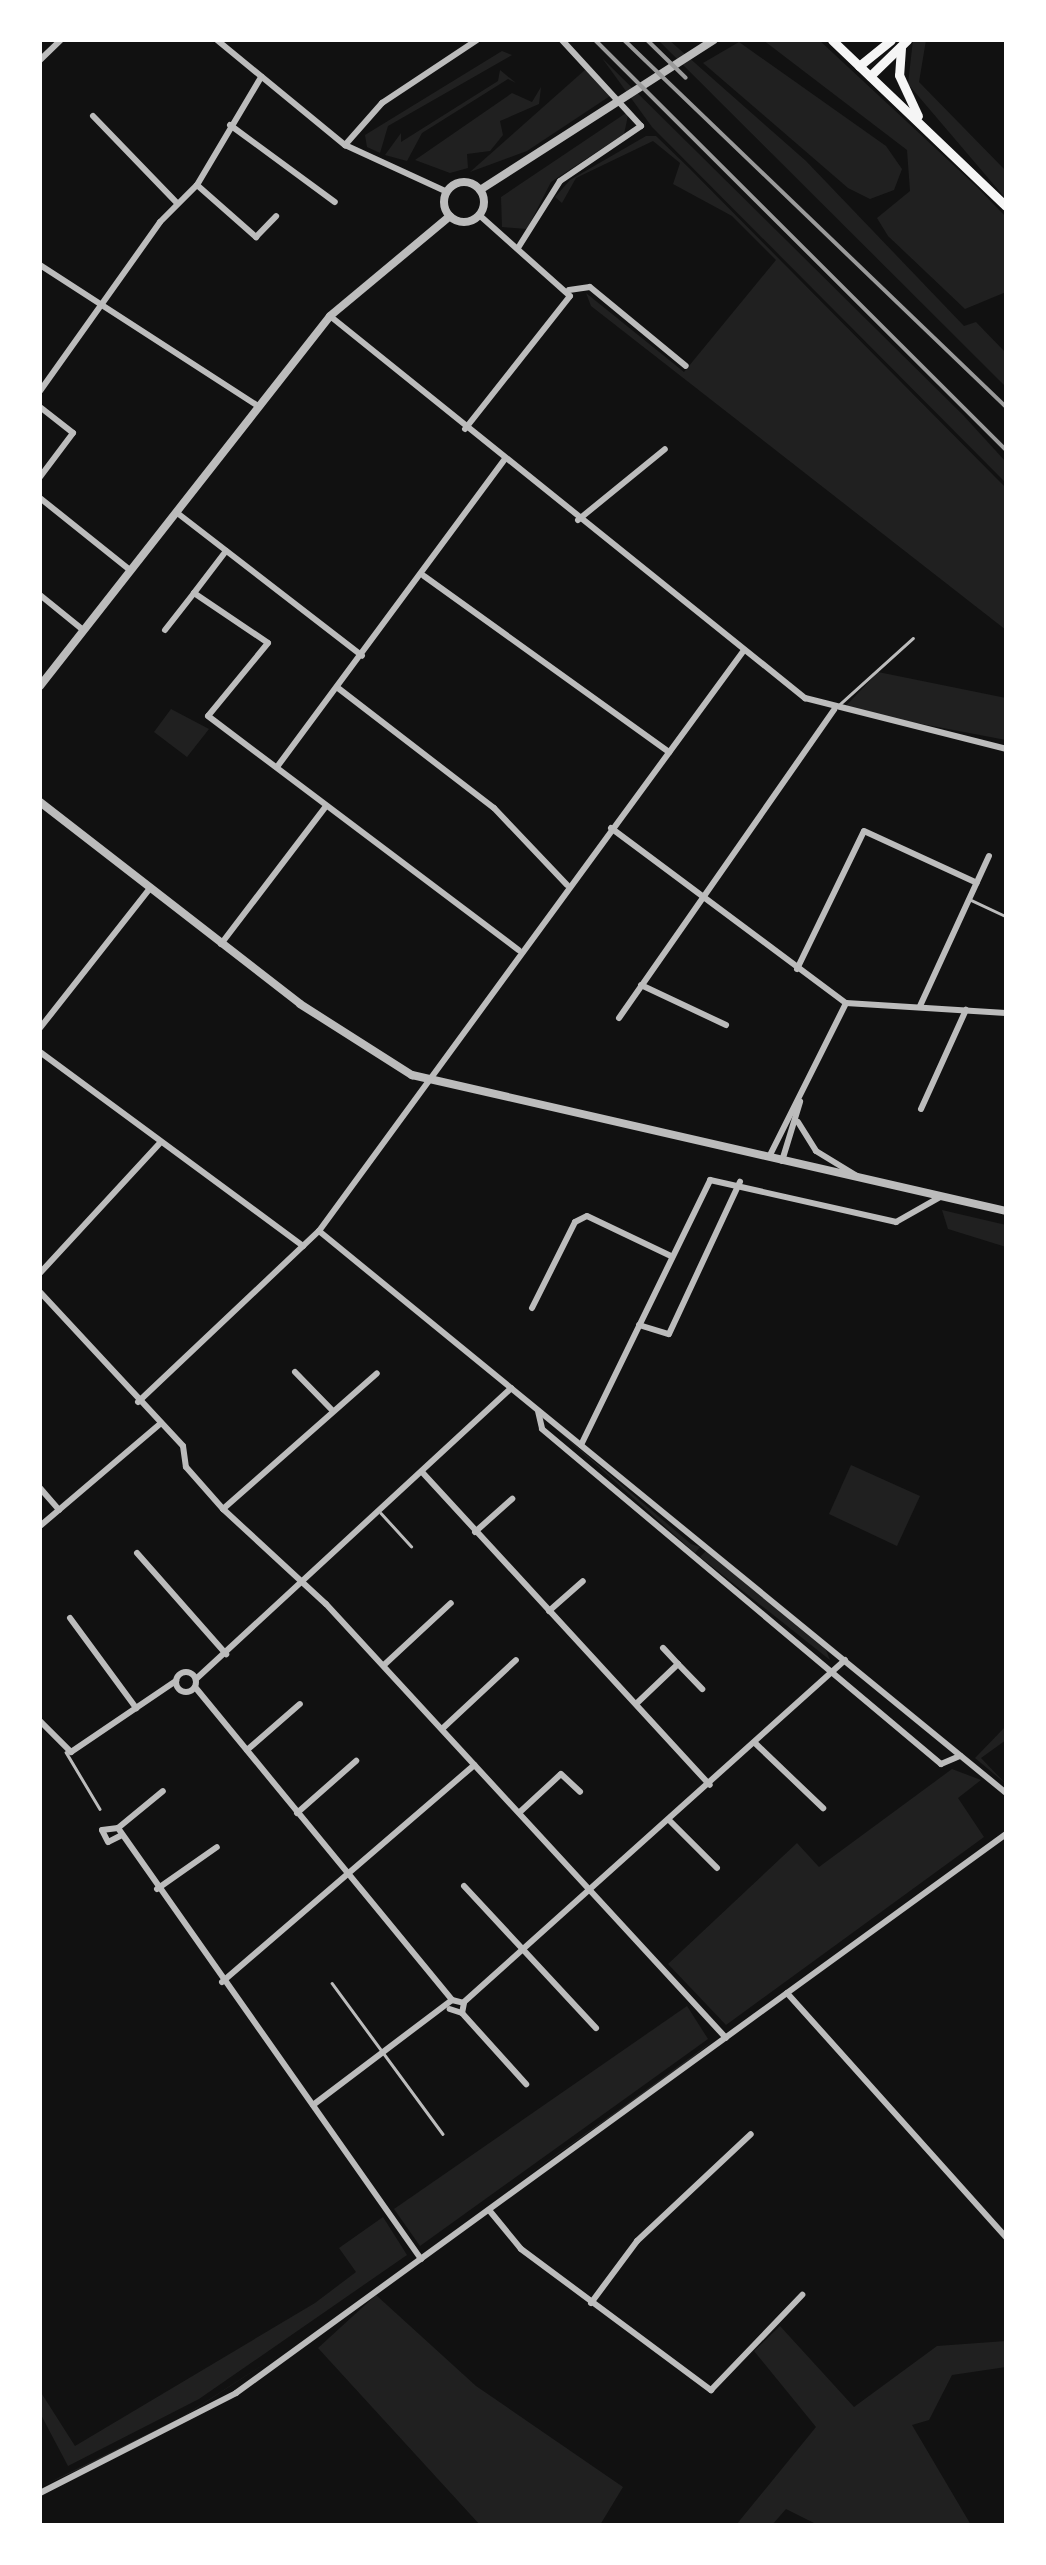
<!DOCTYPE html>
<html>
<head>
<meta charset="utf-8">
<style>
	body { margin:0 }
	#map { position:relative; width:1046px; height:2565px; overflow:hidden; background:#111; font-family:"PT Sans Narrow",sans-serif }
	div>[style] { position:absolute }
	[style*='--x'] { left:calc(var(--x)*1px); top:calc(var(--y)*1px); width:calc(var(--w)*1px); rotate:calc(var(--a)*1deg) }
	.green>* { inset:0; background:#202020 }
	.service>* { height:2.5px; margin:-1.25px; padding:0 1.25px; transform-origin:1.25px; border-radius:1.25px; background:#bcbcbc }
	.minor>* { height:6px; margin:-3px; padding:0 3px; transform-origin:3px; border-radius:3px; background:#bcbcbc }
	.minor>.ring { margin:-3px; padding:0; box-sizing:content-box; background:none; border:6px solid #bcbcbc; border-radius:50% }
	.tertiary>* { height:8px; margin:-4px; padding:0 4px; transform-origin:4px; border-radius:4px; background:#bcbcbc }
	.tertiary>.ring { margin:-4px; padding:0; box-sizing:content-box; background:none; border:8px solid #bcbcbc; border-radius:50% }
	.primary>* { height:9px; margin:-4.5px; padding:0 4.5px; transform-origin:4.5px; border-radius:4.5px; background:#f5f5f5 }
	.rail>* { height:4px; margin:-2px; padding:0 2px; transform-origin:2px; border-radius:2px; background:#9a9a9a }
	span { translate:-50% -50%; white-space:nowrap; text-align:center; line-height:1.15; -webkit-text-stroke:10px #fff; paint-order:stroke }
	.frame { position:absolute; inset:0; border:42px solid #fff; pointer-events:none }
</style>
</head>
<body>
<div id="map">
	<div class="green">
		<i style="clip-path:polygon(658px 40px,669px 40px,806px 161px,964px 326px,976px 322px,1006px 353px,1006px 387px)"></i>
		<i style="clip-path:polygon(763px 40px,819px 40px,977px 187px,1006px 217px,1006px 292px,965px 309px,888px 236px,877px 218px,910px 191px,907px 150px)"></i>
		<i style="clip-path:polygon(913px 40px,926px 40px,919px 82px,1006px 171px,1006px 199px,908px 84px)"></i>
		<i style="clip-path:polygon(739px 42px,886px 146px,902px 169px,894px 190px,870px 199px,848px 188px,703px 63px)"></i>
		<i style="clip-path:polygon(502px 51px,512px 55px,388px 126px,380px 153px,367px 147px,365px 135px)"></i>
		<i style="clip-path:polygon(602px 58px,963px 415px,1006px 462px,1006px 483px,652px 127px)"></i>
		<i style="clip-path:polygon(586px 69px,613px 94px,527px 151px,470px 172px)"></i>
		<i style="clip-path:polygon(500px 70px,516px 83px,508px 79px,422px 133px,407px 161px,385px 155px,401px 133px,401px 142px,498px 81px)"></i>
		<i style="clip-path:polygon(541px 87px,539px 104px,500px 121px,503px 135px,490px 151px,467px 154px,468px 168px,450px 173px,415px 160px,512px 93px,532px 102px)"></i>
		<i style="clip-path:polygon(629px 111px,624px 134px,551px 182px,527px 229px,502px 227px,501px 197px)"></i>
		<i style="clip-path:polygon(646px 136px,656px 136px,688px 167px,1006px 488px,1006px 630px,591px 306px,586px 293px,684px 372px,776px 260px,732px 216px,673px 184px,680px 163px,653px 141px,576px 178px,562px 203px,555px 197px,570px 180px)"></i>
		<i style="clip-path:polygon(878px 672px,1006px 698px,1006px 740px,843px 709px)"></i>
		<i style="clip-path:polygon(171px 709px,209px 729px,187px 757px,154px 732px)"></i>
		<i style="clip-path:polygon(942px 1210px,1006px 1225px,1006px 1247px,948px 1229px)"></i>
		<i style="clip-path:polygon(549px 1423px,691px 1544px,700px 1547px,695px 1553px)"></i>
		<i style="clip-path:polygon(851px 1465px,920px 1496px,897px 1546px,829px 1514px)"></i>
		<i style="clip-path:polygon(706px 1551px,826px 1650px,830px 1660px,700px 1557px)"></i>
		<i style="clip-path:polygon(1006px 1726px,1006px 1740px,981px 1758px,1006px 1784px,975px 1758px)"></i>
		<i style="clip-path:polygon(952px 1769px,981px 1780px,958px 1798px,984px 1837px,726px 2025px,668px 1964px,797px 1843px,819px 1867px)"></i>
		<i style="clip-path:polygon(687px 2006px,708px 2039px,420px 2246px,394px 2209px)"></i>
		<i style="clip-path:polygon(714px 2040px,674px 2073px,517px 2182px,621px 2108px)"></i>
		<i style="clip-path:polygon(383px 2217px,407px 2255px,199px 2399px,68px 2466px,40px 2413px,40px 2391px,75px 2446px,315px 2303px,356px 2272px,339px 2248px)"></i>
		<i style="clip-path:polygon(376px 2295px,476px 2386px,623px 2487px,600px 2525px,480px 2525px,318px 2348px)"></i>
		<i style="clip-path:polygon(780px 2326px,854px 2407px,937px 2346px,1006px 2341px,1006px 2367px,952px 2375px,929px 2420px,912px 2425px,971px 2525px,818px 2525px,786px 2509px,772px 2525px,736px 2525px,816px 2427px,754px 2351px)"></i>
		<i style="clip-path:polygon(301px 2340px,160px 2432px,40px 2487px,182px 2417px)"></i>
	</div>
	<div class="service">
		<i style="--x:840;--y:704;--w:98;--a:-42.1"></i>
		<i style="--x:971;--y:900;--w:38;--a:25"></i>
		<i style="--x:381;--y:1513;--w:45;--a:47.7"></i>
		<i style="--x:66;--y:1752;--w:66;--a:59.2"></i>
		<i style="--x:332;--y:1983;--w:187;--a:53.7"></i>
	</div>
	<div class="minor">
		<i style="--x:217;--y:40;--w:166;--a:39.4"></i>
		<i style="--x:345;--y:145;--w:112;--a:24.7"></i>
		<i style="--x:40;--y:60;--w:29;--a:-44"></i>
		<i style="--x:93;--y:116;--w:120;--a:46"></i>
		<i style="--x:230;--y:125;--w:130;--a:36.3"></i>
		<i style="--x:345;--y:145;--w:56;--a:-48.6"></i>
		<i style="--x:382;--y:103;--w:114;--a:-33.6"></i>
		<i style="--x:197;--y:185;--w:79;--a:41.4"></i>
		<i style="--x:256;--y:237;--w:29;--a:-46"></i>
		<i style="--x:518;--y:248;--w:79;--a:-57.9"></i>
		<i style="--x:560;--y:181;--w:98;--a:-34.2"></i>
		<i style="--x:641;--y:126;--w:117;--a:-132.6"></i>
		<i style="--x:40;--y:265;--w:260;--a:32.9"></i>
		<i style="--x:569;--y:290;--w:21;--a:-8"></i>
		<i style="--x:590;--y:287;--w:124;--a:39.5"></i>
		<i style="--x:330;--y:316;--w:610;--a:38.81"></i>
		<i style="--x:805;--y:698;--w:207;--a:14.2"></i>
		<i style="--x:40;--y:391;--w:207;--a:-54.6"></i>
		<i style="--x:160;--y:222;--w:52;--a:-45"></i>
		<i style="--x:197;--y:185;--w:126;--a:-59.3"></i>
		<i style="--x:40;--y:407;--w:42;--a:38.2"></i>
		<i style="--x:73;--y:433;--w:55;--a:126.9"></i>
		<i style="--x:465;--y:429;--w:169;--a:-51.7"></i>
		<i style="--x:570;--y:296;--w:122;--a:-138.3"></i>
		<i style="--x:40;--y:498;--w:115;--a:38.7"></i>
		<i style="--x:176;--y:512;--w:235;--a:37.7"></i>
		<i style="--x:578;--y:520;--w:112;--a:-39.2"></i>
		<i style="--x:226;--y:551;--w:53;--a:127.3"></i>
		<i style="--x:194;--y:593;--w:89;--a:34"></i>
		<i style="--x:268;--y:643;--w:94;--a:129.4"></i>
		<i style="--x:208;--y:716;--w:389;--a:37"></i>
		<i style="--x:424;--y:576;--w:302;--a:35.7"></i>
		<i style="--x:40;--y:595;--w:55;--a:39.1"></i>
		<i style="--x:165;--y:630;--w:47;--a:-51.9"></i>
		<i style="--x:338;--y:688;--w:197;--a:37.6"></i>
		<i style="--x:494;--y:808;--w:106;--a:46.5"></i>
		<i style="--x:277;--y:767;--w:383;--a:-53.5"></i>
		<i style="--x:611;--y:828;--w:293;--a:36.7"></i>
		<i style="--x:846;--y:1003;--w:160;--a:3.6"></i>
		<i style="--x:221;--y:944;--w:173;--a:-52.7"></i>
		<i style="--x:797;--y:969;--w:153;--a:-64.1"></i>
		<i style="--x:864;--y:831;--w:124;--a:24.7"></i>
		<i style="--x:641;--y:985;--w:94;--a:25.2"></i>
		<i style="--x:920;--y:1006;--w:165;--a:-65.3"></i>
		<i style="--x:619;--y:1018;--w:376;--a:-55.1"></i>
		<i style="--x:40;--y:1028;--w:178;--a:-51.8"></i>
		<i style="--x:40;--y:1052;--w:327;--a:36.4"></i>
		<i style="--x:921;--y:1109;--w:109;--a:-65.6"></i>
		<i style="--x:798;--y:1122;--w:34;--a:58"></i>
		<i style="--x:816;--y:1151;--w:48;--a:31.4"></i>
		<i style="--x:769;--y:1157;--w:172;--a:-63.4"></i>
		<i style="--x:782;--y:1161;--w:62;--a:-73"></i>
		<i style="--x:319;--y:1231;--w:888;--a:39.28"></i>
		<i style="--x:40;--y:1273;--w:176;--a:-47.3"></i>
		<i style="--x:40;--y:1292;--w:210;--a:47.1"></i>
		<i style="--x:183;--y:1446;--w:21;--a:82"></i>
		<i style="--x:186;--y:1467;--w:56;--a:48.6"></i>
		<i style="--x:223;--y:1509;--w:140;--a:42.7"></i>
		<i style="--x:326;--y:1604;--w:590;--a:47.33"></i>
		<i style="--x:532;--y:1308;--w:96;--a:-63.4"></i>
		<i style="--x:575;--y:1222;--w:13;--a:-27"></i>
		<i style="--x:587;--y:1216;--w:93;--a:25.5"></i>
		<i style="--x:639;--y:1325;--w:31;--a:17"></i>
		<i style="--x:669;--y:1334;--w:168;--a:-65"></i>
		<i style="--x:295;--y:1372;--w:53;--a:45.8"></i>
		<i style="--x:138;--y:1402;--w:249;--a:-43.4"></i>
		<i style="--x:319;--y:1231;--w:720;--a:-53.81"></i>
		<i style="--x:538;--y:1411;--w:18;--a:77"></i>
		<i style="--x:542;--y:1429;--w:521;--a:40.02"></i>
		<i style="--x:941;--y:1764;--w:21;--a:-23"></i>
		<i style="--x:581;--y:1445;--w:295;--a:-64"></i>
		<i style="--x:710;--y:1180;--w:191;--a:12.7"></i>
		<i style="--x:896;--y:1222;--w:51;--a:-29.6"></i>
		<i style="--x:422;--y:1472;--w:425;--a:47.4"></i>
		<i style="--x:40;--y:1488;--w:29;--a:49"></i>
		<i style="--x:223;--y:1509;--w:205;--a:-41.4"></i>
		<i style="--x:40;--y:1526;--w:159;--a:-40.4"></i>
		<i style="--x:475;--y:1532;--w:50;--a:-41.7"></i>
		<i style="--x:137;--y:1553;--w:135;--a:48.6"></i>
		<i style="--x:549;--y:1611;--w:45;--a:-41.4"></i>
		<i style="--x:70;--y:1618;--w:112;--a:53.7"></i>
		<i style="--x:678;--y:1664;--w:35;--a:46"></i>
		<i style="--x:384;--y:1665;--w:91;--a:-42.8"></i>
		<i class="ring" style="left:176px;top:1672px;width:14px;height:14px"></i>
		<i style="--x:196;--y:1679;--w:429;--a:-42.7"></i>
		<i style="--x:195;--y:1687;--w:405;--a:50.6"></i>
		<i style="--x:636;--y:1704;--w:58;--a:-43.6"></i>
		<i style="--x:678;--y:1664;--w:22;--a:-133"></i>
		<i style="--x:40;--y:1721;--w:44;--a:45"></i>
		<i style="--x:71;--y:1752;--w:127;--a:-34.1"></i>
		<i style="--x:442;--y:1729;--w:101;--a:-43"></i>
		<i style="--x:756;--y:1744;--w:93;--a:43.7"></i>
		<i style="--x:247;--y:1750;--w:70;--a:-41"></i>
		<i style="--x:521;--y:1811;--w:54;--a:-42.8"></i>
		<i style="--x:561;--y:1774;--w:26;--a:43"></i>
		<i style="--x:297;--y:1813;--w:79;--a:-41.4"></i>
		<i style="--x:671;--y:1822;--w:65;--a:45"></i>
		<i style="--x:118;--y:1828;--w:58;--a:-39.4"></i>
		<i style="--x:120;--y:1836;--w:13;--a:153"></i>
		<i style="--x:108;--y:1842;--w:13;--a:-117"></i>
		<i style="--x:102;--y:1830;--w:16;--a:-7"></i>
		<i style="--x:118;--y:1828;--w:527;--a:54.89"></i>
		<i style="--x:464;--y:1886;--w:194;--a:47.1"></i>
		<i style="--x:157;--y:1889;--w:73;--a:-35"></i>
		<i style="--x:222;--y:1982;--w:333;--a:-40.7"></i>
		<i style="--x:787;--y:1993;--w:328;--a:48.1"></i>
		<i style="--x:464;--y:2002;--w:512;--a:-41.91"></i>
		<i style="--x:462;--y:2013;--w:96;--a:48"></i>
		<i style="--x:313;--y:2105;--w:174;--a:-37.1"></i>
		<i style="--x:452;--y:2000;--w:12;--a:14"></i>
		<i style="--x:464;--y:2003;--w:10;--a:101"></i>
		<i style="--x:462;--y:2013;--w:13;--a:-162"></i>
		<i style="--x:489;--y:2210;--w:50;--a:50.6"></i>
		<i style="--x:521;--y:2249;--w:237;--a:36.6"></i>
		<i style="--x:711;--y:2390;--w:132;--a:-46.2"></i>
		<i style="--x:591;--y:2303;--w:77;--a:-53.4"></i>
		<i style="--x:637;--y:2241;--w:156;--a:-43.2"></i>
		<i style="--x:40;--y:2493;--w:220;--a:-27"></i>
		<i style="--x:236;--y:2393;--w:952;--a:-35.98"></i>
	</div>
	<div class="tertiary">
		<i class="ring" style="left:444px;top:182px;width:32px;height:32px"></i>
		<i style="--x:480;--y:190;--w:278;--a:-32.7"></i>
		<i style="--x:40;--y:686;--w:470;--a:-51.9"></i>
		<i style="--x:330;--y:316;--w:156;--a:-39.8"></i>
		<i style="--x:40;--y:802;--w:329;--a:37.8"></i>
		<i style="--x:300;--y:1004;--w:133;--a:32.4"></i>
		<i style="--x:412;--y:1075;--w:609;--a:12.9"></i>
	</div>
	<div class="primary">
		<i style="--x:832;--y:40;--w:240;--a:43.7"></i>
		<i style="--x:901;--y:48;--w:27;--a:94"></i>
		<i style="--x:899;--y:75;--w:45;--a:65.1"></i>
		<i style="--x:859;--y:66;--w:41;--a:-39.1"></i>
		<i style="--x:870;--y:76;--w:52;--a:-44.2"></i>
	</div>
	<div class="rail">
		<i style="--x:595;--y:40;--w:581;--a:44.93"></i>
		<i style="--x:624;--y:40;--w:530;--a:43.85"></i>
		<i style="--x:647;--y:40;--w:54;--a:44.3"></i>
	</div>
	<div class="frame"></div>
</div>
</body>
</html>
